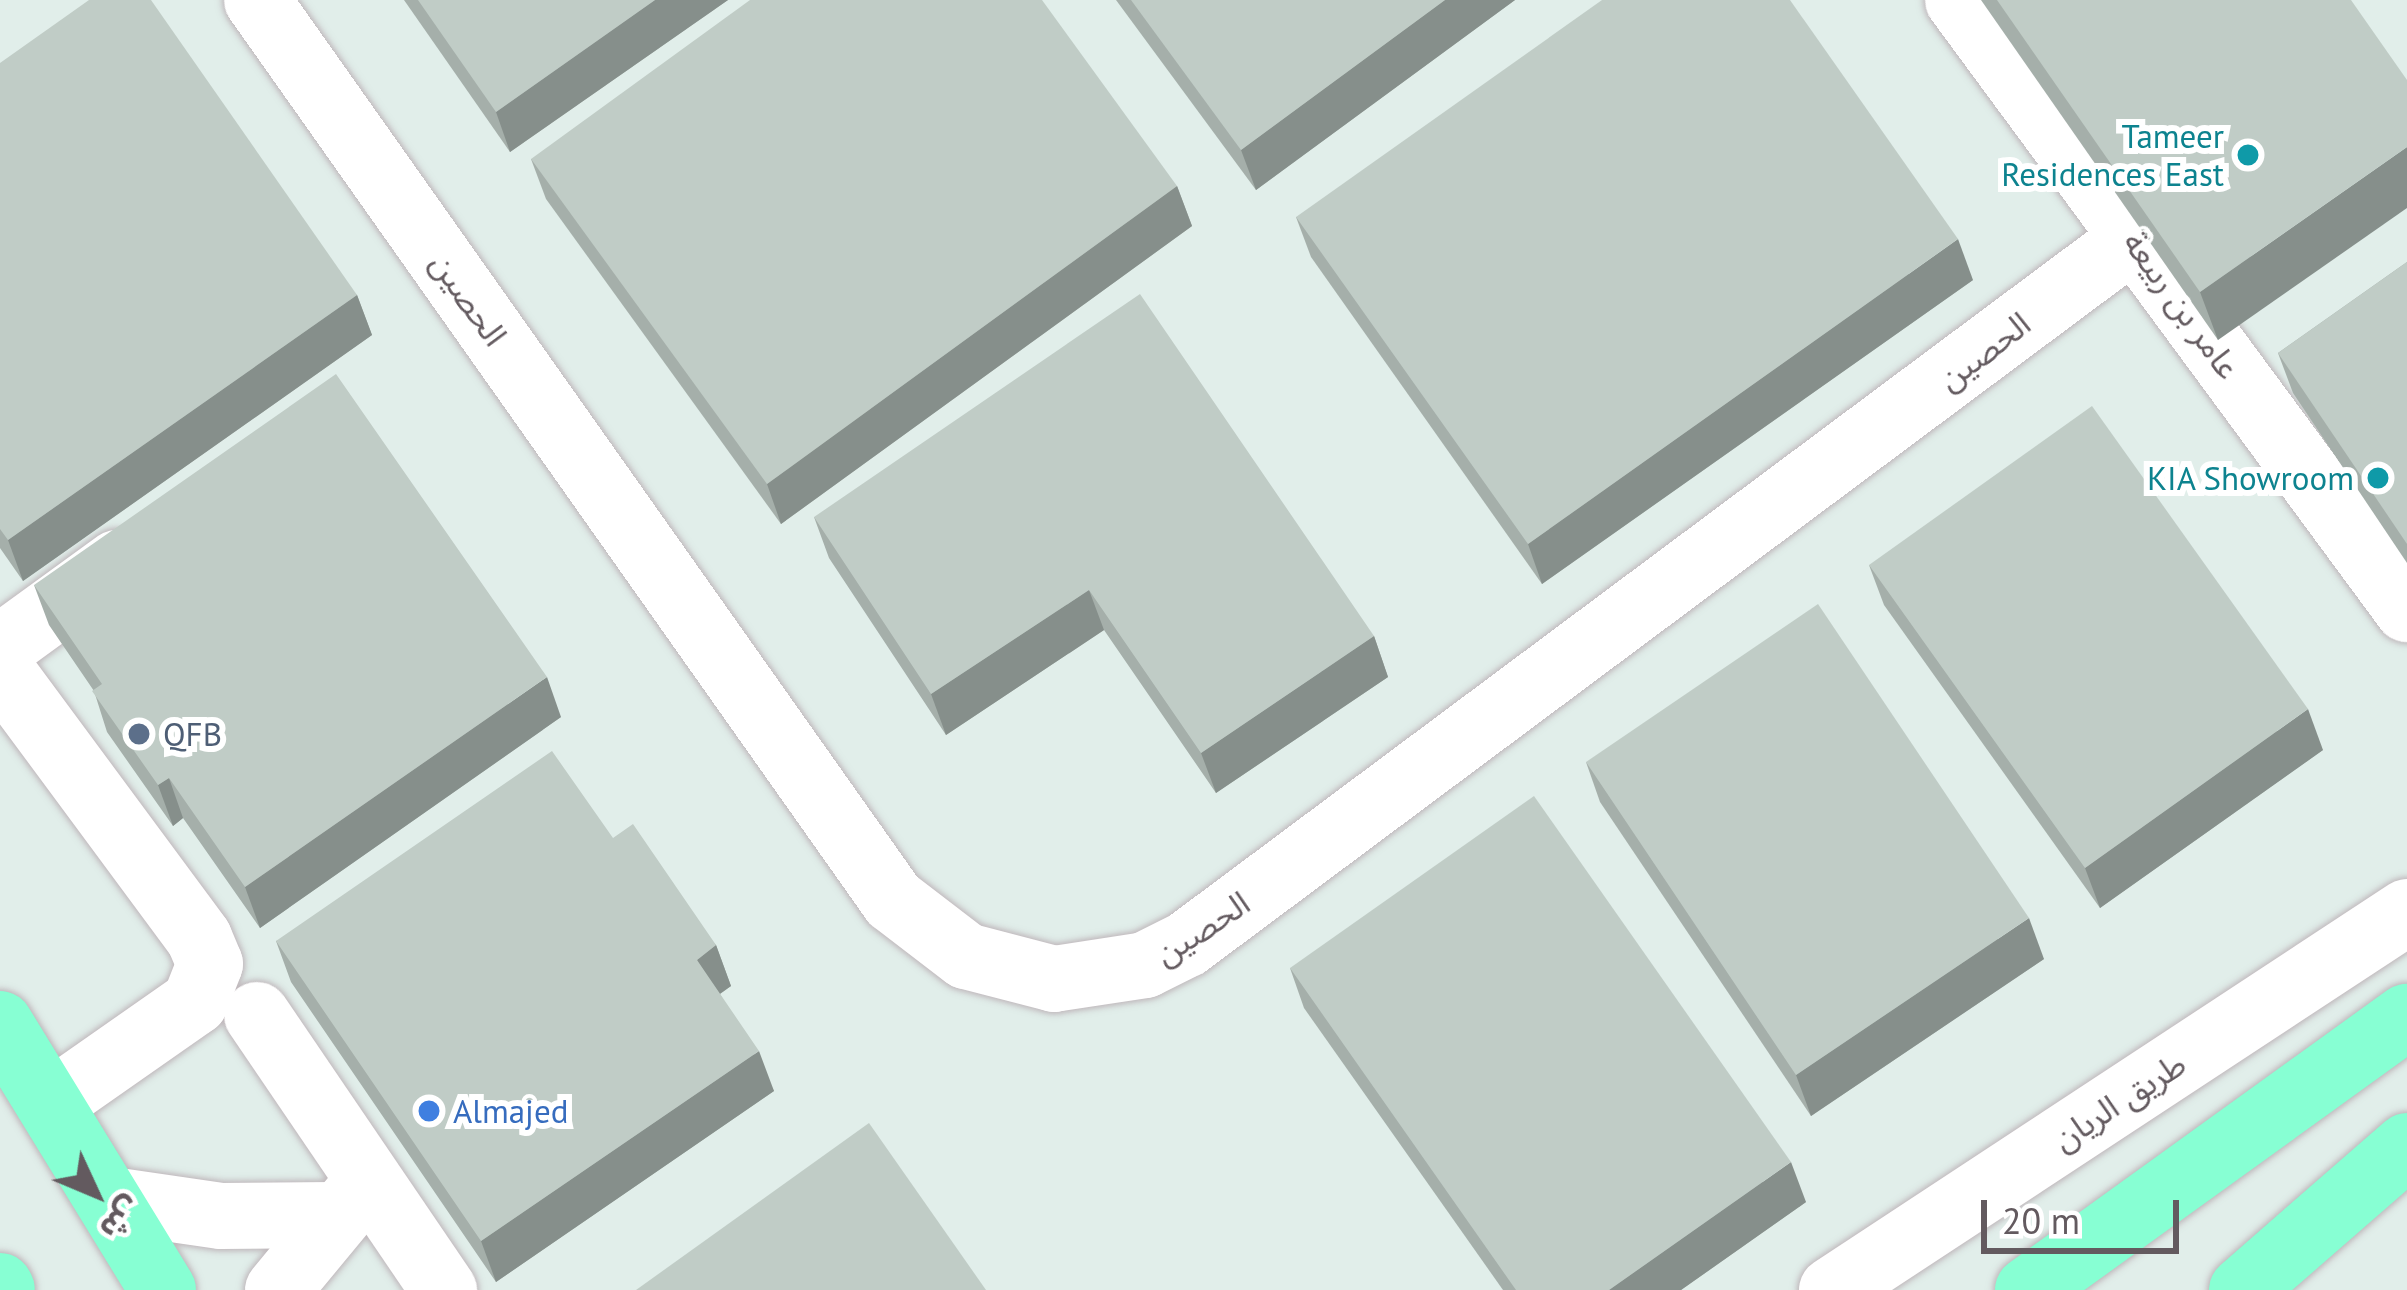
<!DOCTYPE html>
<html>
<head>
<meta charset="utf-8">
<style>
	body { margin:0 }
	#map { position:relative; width:2407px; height:1290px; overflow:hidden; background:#e1eeea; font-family:"PT Sans","Noto Sans Arabic",sans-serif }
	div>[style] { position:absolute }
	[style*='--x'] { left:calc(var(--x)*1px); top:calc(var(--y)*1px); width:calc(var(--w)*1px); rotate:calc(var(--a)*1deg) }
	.roads { filter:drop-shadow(0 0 3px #bfb7bb) drop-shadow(0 0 3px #bfb7bb) }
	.minor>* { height:66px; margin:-33px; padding:0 33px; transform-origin:33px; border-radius:33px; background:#fff }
	.highway>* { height:66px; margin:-33px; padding:0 33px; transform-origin:33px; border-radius:33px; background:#87ffd3 }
	.wall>* { inset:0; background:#a5afaa }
	.shaded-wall>* { inset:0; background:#868f8b }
	.building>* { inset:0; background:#c0ccc6 }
	.dots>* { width:33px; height:33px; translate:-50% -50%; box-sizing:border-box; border:6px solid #fff; border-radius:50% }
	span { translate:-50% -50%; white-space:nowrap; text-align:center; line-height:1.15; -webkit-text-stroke:12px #fff; paint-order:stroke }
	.culture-label { font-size:33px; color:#0d838f }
	.right { translate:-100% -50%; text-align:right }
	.street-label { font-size:33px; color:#635a5f }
	.service-label { font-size:33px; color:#4e5e75 }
	.left { translate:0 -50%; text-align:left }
	.shop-label { font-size:33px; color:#366cbe }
	.north { position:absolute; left:36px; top:1134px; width:120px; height:120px; -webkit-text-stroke:9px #fff; paint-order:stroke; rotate:134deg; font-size:33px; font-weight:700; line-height:48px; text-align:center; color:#635a5f }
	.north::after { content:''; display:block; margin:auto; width:42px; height:54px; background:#635a5f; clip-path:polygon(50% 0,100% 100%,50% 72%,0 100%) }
	.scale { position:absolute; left:1981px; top:1200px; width:198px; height:54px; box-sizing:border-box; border:6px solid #635a5f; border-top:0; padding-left:15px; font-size:36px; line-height:42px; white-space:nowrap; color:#635a5f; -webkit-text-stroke:9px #fff; paint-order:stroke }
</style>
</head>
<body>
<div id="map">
	<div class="roads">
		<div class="minor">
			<i style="--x:257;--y:0;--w:1102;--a:54.75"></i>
			<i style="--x:893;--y:900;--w:92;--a:37.5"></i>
			<i style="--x:966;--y:956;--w:91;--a:14.6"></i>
			<i style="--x:1054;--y:979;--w:92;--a:-8.7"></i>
			<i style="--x:1145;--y:965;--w:47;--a:-26.6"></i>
			<i style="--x:1187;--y:944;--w:1180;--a:-36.7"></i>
			<i style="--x:1958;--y:0;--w:757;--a:53.6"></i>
			<i style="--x:0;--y:648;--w:145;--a:-36"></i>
			<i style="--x:0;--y:669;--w:335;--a:53.5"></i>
			<i style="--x:199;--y:938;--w:28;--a:67"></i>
			<i style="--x:210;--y:964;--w:41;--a:111.5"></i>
			<i style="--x:195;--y:1002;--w:174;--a:145"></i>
			<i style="--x:257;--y:1015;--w:333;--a:55.8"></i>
			<i style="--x:111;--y:1200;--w:111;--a:8.3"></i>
			<i style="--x:221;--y:1216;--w:112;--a:-0.5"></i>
			<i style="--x:278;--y:1290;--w:121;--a:-50.4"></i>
			<i style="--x:1832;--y:1290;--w:688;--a:-33.32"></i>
		</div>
		<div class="highway">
			<i style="--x:0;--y:1024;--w:312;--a:58.5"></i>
			<i style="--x:0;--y:1286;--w:4;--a:63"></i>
			<i style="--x:2028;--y:1290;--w:467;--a:-35.8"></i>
			<i style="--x:2242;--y:1290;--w:219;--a:-41.1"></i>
		</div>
	</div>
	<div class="wall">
		<i style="clip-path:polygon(404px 0,728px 0,510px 152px)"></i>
		<i style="clip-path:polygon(1116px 0,1515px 0,1256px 190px)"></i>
		<i style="clip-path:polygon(1981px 0,2351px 0,2218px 340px)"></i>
		<i style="clip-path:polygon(0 63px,357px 295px,372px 335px,23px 581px,0 548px)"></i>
		<i style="clip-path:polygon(531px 159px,1177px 186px,1192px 226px,781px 524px,546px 199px)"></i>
		<i style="clip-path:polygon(1296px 217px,1973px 280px,1542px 584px,1311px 257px)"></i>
		<i style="clip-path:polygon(2407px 262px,2407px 563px,2293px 393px,2278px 353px)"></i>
		<i style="clip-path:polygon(814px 517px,1374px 636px,1388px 677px,1216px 793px,1104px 630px,946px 735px,829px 558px)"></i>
		<i style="clip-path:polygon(1869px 565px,2323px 750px,2100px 908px,1884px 605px)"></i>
		<i style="clip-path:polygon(34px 585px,561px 717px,260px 928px,183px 818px,173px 826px,107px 732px,94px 691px,49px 625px)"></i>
		<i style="clip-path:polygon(1586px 762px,2044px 959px,1811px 1116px,1600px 802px)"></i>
		<i style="clip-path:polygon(613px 838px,716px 945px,731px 986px,720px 994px,774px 1091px,496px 1282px,291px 982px,276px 941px)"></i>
		<i style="clip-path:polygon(1290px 968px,1806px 1202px,1681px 1290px,1503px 1290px,1304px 1008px)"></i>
	</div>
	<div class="shaded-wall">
		<i style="clip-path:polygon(655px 0,728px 0,510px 152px,496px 112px)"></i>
		<i style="clip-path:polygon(1445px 0,1515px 0,1256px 190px,1241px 150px)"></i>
		<i style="clip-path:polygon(2407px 147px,2407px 208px,2218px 340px,2200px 292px)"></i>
		<i style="clip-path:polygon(1177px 186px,1192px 226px,781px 524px,767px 484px)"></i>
		<i style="clip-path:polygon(1958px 239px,1973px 280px,1542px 584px,1528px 544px)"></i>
		<i style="clip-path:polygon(357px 295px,372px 335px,23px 581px,8px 540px)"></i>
		<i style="clip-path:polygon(1089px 590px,1104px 630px,946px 735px,931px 694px)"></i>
		<i style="clip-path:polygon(1374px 636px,1388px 677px,1216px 793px,1201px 753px)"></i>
		<i style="clip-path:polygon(547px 677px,561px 717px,260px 928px,245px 887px)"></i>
		<i style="clip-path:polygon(2308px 709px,2323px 750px,2100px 908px,2085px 868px)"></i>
		<i style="clip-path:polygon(169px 778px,183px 818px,173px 826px,158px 785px)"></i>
		<i style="clip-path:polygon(2029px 918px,2044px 959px,1811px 1116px,1796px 1075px)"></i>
		<i style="clip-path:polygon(716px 945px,731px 986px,711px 1000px,697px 960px)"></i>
		<i style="clip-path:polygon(759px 1051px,774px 1091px,496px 1282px,481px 1241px)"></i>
		<i style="clip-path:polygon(1791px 1162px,1806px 1202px,1681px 1290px,1609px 1290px)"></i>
	</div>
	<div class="building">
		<i style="clip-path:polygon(89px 0,151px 0,357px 295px,8px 540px,0 529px,0 63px)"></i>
		<i style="clip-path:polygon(418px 0,655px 0,496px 112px)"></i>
		<i style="clip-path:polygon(750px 0,1042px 0,1177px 186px,767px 484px,531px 159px)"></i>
		<i style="clip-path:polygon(1131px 0,1445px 0,1241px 150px)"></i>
		<i style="clip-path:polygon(1602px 0,1790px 0,1958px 239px,1528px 544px,1296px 217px)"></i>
		<i style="clip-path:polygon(1997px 0,2351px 0,2407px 80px,2407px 147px,2200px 292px)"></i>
		<i style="clip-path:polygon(2407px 262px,2407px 544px,2278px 353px)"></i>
		<i style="clip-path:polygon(1140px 294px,1374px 636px,1201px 753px,1089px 590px,931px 694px,814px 517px)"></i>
		<i style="clip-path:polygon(336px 374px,547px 677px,245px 887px,169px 778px,158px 785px,92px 691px,102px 684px,34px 585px)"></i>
		<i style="clip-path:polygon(2092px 406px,2308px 709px,2085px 868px,1869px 565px)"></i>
		<i style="clip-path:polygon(1818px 604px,2029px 918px,1796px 1075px,1586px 762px)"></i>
		<i style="clip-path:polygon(552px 751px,613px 838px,633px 824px,716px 945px,697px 960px,759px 1051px,481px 1241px,276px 941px)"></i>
		<i style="clip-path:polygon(1534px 796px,1791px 1162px,1609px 1290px,1516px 1290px,1290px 968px)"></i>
		<i style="clip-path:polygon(869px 1123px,986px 1290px,636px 1290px)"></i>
	</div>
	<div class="dots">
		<i style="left:2248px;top:155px;background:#0f9aa8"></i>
		<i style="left:2378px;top:478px;background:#0f9aa8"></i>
		<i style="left:139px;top:734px;background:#5c6f8a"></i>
		<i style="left:429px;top:1111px;background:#3f7fe0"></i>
	</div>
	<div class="culture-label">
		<span class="right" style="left:2224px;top:155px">Tameer<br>Residences East</span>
		<span class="right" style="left:2354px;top:478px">KIA Showroom</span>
	</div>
	<div class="street-label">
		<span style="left:469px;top:299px;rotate:55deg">الحصين</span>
		<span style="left:2182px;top:305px;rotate:54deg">عامر بن ربيعة</span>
		<span style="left:1984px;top:351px;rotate:-37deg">الحصين</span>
		<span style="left:1202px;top:928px;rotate:-33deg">الحصين</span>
		<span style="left:2119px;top:1101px;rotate:-33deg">طريق الريان</span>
	</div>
	<div class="service-label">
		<span class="left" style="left:163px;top:734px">QFB</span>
	</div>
	<div class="shop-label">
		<span class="left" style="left:453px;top:1111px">Almajed</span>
	</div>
	<div class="north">ش</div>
	<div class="scale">20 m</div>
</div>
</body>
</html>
